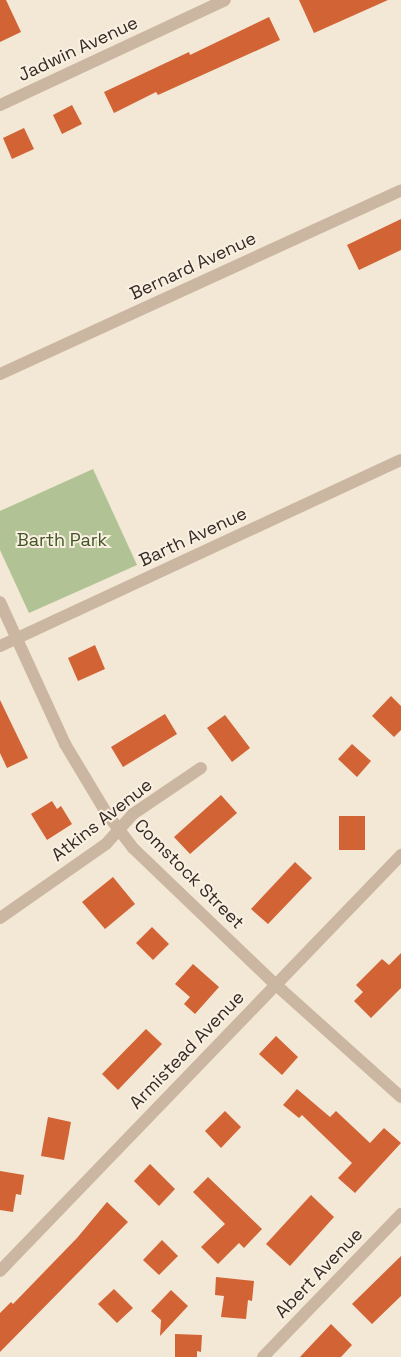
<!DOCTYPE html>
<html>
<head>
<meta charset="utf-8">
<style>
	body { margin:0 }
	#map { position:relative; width:401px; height:1357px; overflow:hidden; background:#f3e7d5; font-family:"Space Grotesk",sans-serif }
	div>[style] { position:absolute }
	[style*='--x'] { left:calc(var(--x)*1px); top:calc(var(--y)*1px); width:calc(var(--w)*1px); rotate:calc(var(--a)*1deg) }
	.green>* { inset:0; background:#b1c395 }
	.building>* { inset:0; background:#d16335 }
	.minor>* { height:12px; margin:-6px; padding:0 6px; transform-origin:6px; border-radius:6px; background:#cbb7a1 }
	.tertiary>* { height:12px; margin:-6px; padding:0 6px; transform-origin:6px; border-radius:6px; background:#cbb7a1 }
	span { translate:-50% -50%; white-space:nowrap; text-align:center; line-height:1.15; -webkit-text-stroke:4px #faf0e2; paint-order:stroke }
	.street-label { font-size:18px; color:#352a24 }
	.park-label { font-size:18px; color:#415526 }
</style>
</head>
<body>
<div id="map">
	<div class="green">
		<i style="clip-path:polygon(93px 469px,137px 565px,29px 613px,0 550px,0 511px)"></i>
	</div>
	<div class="building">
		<i style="clip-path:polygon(0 0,6px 0,21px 32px,0 42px)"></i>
		<i style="clip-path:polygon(299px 0,388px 0,314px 33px)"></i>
		<i style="clip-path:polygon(269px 17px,280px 40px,158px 95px,156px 92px,114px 113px,104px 92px,189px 52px,190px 55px)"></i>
		<i style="clip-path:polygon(72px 105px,82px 124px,62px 134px,53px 115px)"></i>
		<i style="clip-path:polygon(24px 128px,34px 149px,12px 159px,3px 138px)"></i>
		<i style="clip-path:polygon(401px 219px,401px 250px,359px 270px,347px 245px)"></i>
		<i style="clip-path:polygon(95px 645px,105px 669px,78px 681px,68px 658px)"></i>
		<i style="clip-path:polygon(391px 696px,401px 706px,401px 730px,394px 737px,372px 716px)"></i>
		<i style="clip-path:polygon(0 700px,28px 758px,7px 768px,0 753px)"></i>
		<i style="clip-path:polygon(165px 714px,177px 734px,123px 767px,111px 747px)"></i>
		<i style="clip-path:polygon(225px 715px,250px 748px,232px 762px,207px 728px)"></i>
		<i style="clip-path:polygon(352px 744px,371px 761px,357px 777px,338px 759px)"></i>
		<i style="clip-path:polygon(221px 795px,237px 813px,190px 854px,174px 837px)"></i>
		<i style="clip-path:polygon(52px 801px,57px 809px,61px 806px,72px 824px,47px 840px,31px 814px)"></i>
		<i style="clip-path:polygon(339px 816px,365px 816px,365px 850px,339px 850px)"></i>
		<i style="clip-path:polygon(295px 862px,312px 878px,268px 924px,251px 909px)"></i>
		<i style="clip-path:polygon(113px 877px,135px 904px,105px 929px,82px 902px)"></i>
		<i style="clip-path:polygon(152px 927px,169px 944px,153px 960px,136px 943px)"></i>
		<i style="clip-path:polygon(401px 953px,401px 988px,371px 1018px,354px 1001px,363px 992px,356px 985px,382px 959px,389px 965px)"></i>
		<i style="clip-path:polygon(193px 964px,219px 987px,195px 1014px,184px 1004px,190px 997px,175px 984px)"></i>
		<i style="clip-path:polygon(146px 1029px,162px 1044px,118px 1090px,102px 1074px)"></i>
		<i style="clip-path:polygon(276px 1036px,298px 1057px,282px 1075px,259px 1054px)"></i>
		<i style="clip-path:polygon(297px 1089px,330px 1117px,336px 1111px,370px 1143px,384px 1128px,401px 1143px,355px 1193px,338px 1178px,352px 1163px,302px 1115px,299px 1118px,283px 1105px)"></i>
		<i style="clip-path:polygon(225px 1111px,241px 1127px,221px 1148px,205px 1131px)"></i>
		<i style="clip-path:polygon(48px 1117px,71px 1122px,64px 1160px,41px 1156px)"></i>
		<i style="clip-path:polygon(150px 1164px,175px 1189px,159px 1206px,134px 1181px)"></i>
		<i style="clip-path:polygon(0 1171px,24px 1175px,21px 1195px,16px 1194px,13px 1212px,0 1210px)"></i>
		<i style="clip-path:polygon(208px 1177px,262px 1229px,244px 1248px,239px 1243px,218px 1264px,201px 1247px,225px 1224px,193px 1192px)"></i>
		<i style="clip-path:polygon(311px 1195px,334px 1217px,290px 1266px,266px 1244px)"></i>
		<i style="clip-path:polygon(107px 1202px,128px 1222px,0 1352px,0 1313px,11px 1302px,13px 1304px,77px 1238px)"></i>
		<i style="clip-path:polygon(162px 1240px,178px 1256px,159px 1275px,143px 1260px)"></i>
		<i style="clip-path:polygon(401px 1256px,401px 1296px,372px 1324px,352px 1304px)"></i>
		<i style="clip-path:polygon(216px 1277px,254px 1281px,252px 1301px,248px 1300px,246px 1319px,221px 1317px,224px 1296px,215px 1295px)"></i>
		<i style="clip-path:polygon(114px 1289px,133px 1308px,117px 1323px,98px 1304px)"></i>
		<i style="clip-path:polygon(171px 1290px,188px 1306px,160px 1336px,161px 1320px,151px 1311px)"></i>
		<i style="clip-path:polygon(331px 1324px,352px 1345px,341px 1357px,300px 1357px)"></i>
		<i style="clip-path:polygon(175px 1334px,202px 1335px,201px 1352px,197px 1351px,197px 1357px,175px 1357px)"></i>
	</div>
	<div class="minor">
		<i style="--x:0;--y:374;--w:441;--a:-24.6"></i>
		<i style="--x:0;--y:646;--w:442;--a:-24.9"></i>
		<i style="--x:0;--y:918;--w:129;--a:-34.9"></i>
		<i style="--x:106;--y:844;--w:40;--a:-48"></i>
		<i style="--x:133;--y:814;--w:82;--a:-34.1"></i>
		<i style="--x:0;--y:1271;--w:578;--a:-46.05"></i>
		<i style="--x:263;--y:1357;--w:199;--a:-46"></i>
	</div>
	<div class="tertiary">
		<i style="--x:0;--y:105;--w:248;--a:-25"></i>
		<i style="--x:0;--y:602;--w:156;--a:65.4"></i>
		<i style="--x:65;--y:744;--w:82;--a:59"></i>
		<i style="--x:107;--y:814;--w:43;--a:52.6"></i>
		<i style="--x:133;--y:848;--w:197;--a:43.8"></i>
		<i style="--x:275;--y:984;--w:169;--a:41.9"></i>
	</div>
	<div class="street-label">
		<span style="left:78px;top:49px;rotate:-25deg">Jadwin Avenue</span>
		<span style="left:193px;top:266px;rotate:-25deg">Bernard Avenue</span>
		<span style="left:193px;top:537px;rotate:-25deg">Barth Avenue</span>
		<span style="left:102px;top:820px;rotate:-38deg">Atkins Avenue</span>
		<span style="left:189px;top:874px;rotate:45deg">Comstock Street</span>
		<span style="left:187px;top:1050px;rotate:-46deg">Armistead Avenue</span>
		<span style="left:319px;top:1273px;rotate:-46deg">Abert Avenue</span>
	</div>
	<div class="park-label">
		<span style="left:62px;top:540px">Barth Park</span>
	</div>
</div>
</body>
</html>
